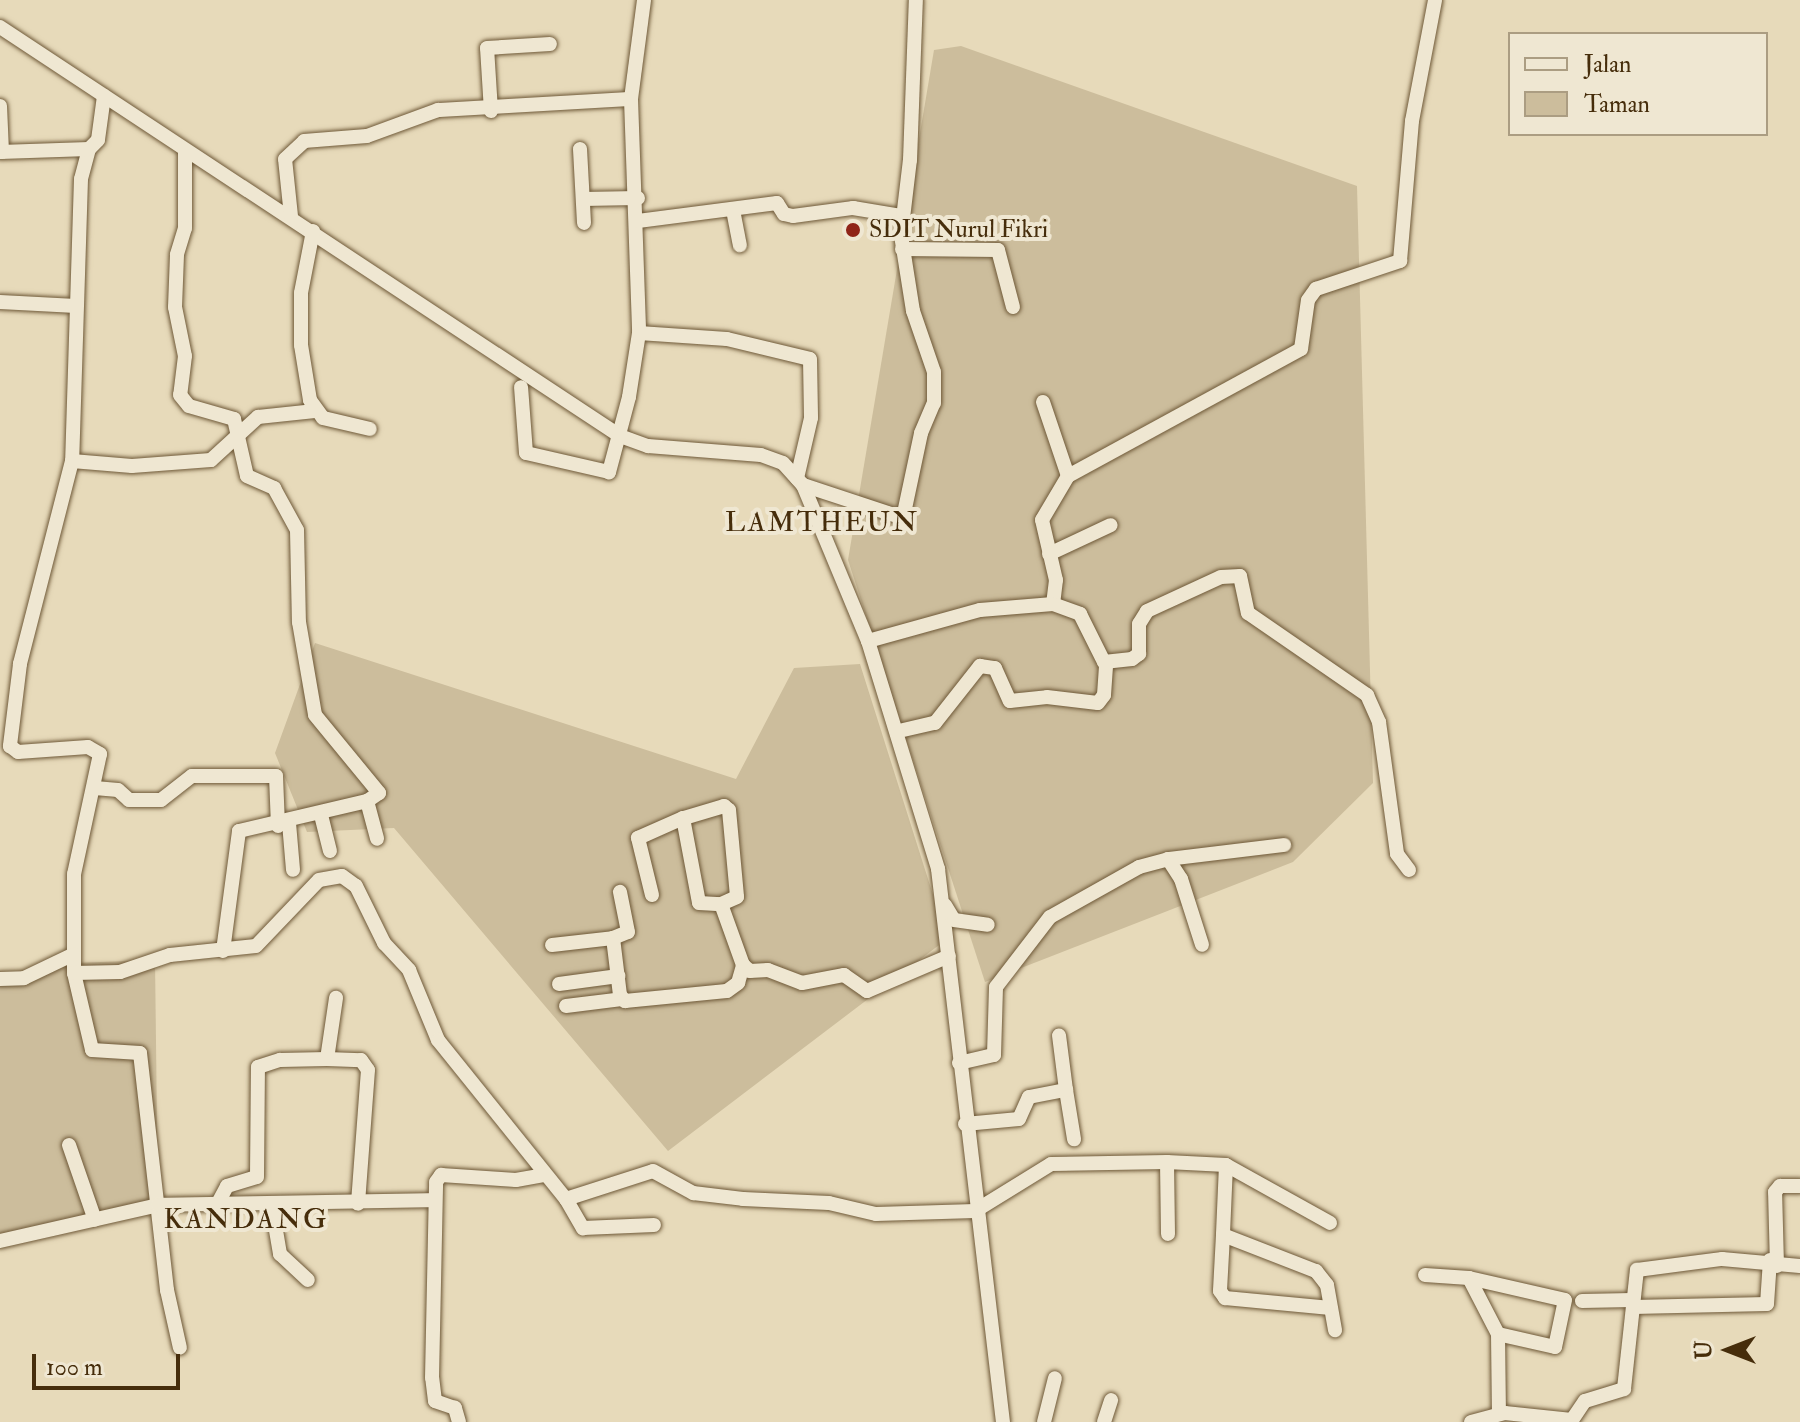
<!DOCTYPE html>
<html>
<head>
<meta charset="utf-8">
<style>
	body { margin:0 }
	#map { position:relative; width:1800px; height:1422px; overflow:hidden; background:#e7daba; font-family:"IM FELL Double Pica",serif }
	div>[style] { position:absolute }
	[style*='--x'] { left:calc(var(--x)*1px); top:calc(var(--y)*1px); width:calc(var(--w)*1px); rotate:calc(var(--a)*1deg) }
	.green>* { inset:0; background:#ccbd9c }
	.roads { filter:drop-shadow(0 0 2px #6e5837) drop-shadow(0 0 2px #6e5837) }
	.minor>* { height:14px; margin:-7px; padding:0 7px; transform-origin:7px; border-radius:7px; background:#efe7d2 }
	.dots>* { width:22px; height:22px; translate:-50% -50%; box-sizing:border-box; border:4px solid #efe7d2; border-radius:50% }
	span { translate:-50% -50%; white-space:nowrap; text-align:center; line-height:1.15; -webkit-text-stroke:8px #efe7d2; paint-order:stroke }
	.poi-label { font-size:24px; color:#462d0b }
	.left { translate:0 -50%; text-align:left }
	.quarter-label { font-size:28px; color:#462d0b; letter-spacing:2px }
	.legend { position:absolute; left:1508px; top:32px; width:260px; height:104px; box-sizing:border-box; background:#efe7d2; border:2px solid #ab9d82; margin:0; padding:10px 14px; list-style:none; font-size:24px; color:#462d0b }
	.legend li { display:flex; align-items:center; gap:16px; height:40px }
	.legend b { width:40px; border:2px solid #ab9d82 }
	.north { position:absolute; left:1688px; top:1310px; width:80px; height:80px; -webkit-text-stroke:6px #efe7d2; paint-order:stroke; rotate:270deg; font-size:22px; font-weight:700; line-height:32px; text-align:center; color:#462d0b }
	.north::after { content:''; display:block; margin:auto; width:28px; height:36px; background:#462d0b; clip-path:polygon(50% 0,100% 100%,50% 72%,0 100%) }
	.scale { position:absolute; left:32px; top:1354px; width:148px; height:36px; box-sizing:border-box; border:4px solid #462d0b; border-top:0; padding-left:10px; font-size:24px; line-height:28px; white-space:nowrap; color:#462d0b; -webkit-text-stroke:6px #efe7d2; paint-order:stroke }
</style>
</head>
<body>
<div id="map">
	<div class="green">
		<i style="clip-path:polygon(961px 46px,1357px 186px,1373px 783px,1293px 862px,985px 982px,848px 560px,934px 50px)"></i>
		<i style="clip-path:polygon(315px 643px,736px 779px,794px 668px,860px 664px,947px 939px,668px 1151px,394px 828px,307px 832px,275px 753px)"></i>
		<i style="clip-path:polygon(155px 960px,158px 1205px,0 1237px,0 979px,74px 963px)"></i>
	</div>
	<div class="roads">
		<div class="minor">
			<i style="--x:0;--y:27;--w:743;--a:33.41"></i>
			<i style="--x:620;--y:436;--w:30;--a:20"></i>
			<i style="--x:648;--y:446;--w:113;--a:4.6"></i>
			<i style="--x:761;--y:455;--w:23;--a:20"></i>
			<i style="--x:783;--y:463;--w:30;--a:48"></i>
			<i style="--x:803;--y:485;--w:169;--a:67.4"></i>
			<i style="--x:868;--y:641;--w:239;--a:72.9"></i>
			<i style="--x:938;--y:869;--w:557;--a:83.3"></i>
			<i style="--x:104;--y:96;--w:44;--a:97.8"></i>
			<i style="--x:98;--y:140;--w:13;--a:135"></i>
			<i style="--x:89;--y:149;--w:31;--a:105"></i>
			<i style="--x:81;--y:179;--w:282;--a:91.8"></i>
			<i style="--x:72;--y:461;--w:210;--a:104.4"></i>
			<i style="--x:20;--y:664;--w:83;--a:97"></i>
			<i style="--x:10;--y:746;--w:10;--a:37"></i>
			<i style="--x:18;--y:752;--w:70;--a:-4.1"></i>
			<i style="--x:88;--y:747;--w:14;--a:30"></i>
			<i style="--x:100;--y:754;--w:123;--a:102.2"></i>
			<i style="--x:74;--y:874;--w:99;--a:90"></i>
			<i style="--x:74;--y:973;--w:79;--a:76.8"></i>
			<i style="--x:92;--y:1050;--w:48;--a:3.6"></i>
			<i style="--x:140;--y:1053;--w:239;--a:83.5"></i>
			<i style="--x:167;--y:1290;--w:59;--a:77.4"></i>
			<i style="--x:631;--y:99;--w:100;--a:-82.5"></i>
			<i style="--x:0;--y:106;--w:46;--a:87.5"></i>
			<i style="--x:491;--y:111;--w:63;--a:-93.6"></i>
			<i style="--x:487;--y:48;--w:63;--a:-3.6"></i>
			<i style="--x:580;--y:149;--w:74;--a:86.9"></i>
			<i style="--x:185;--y:151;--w:77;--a:90"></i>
			<i style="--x:185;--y:228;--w:28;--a:107"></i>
			<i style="--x:177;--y:255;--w:52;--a:92.2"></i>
			<i style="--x:175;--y:307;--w:50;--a:78.5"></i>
			<i style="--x:185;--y:356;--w:39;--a:97"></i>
			<i style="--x:180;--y:395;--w:14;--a:51"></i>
			<i style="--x:189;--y:406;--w:47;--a:16.1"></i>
			<i style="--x:234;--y:419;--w:58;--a:77.2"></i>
			<i style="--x:247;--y:476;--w:30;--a:24"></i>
			<i style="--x:274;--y:488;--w:48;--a:61.3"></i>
			<i style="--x:297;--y:530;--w:92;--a:88.8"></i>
			<i style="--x:299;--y:622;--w:94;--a:80.2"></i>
			<i style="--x:315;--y:715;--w:101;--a:50.6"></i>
			<i style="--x:379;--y:793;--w:14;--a:146"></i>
			<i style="--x:0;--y:152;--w:89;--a:-1.9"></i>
			<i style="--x:583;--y:199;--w:55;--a:-1"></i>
			<i style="--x:733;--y:210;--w:36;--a:79"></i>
			<i style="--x:291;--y:216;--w:57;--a:-96"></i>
			<i style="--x:285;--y:159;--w:26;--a:-43"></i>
			<i style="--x:304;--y:141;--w:63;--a:-4.5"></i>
			<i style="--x:367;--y:136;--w:76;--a:-20.1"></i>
			<i style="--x:438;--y:110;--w:193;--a:-3.3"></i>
			<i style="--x:631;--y:99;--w:234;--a:88"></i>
			<i style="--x:639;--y:333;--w:65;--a:98.9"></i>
			<i style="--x:629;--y:397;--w:78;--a:104.9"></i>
			<i style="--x:609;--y:472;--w:85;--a:-167.1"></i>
			<i style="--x:526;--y:453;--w:66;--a:-94.3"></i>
			<i style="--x:638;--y:221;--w:140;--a:-7.4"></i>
			<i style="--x:777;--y:203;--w:13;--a:58"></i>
			<i style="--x:784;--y:214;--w:9;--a:13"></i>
			<i style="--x:793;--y:216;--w:61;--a:-7.6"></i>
			<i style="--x:853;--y:208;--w:50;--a:9.3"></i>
			<i style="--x:313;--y:231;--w:63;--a:101"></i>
			<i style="--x:301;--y:293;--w:52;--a:90"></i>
			<i style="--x:301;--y:345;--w:56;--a:80.7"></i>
			<i style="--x:310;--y:400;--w:22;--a:54"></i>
			<i style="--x:323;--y:418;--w:48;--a:13.2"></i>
			<i style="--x:902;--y:249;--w:96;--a:0.6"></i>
			<i style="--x:998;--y:250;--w:59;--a:75.3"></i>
			<i style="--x:0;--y:302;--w:76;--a:3"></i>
			<i style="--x:639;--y:333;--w:88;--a:3.9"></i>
			<i style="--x:727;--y:339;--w:85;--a:13.5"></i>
			<i style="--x:810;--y:359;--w:59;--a:89"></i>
			<i style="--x:811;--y:418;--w:62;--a:103.1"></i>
			<i style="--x:1043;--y:402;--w:78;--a:71.3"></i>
			<i style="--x:1068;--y:476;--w:51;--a:120.6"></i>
			<i style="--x:1042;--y:520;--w:62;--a:76.9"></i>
			<i style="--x:1056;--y:580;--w:24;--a:97"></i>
			<i style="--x:72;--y:461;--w:60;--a:4.8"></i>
			<i style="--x:132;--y:466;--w:79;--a:-4.3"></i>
			<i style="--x:211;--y:460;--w:64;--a:-42.5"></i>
			<i style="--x:258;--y:417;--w:57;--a:-6"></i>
			<i style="--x:1068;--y:476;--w:265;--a:-28.6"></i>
			<i style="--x:1301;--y:349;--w:49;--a:-81.9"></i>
			<i style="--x:1308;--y:300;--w:14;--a:-54"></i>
			<i style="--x:1316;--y:289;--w:89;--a:-18.4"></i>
			<i style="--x:1400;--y:261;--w:141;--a:-85.1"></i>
			<i style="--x:1412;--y:121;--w:123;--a:-79.2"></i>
			<i style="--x:803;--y:485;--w:105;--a:18.3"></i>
			<i style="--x:903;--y:518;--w:87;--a:-78"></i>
			<i style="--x:921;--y:433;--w:33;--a:-67"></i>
			<i style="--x:934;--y:403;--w:31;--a:-90"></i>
			<i style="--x:934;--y:372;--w:65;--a:-109"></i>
			<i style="--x:913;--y:311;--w:77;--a:-99"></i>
			<i style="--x:901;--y:235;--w:76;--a:-83.2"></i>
			<i style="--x:910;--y:160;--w:160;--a:-87.9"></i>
			<i style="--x:1049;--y:554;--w:68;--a:-25.1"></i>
			<i style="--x:868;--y:641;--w:116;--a:-15.5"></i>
			<i style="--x:980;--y:610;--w:73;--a:-4.7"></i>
			<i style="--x:1053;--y:604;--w:29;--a:20"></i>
			<i style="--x:1080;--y:614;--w:54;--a:63.4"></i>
			<i style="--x:1104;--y:662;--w:28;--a:-6"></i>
			<i style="--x:1132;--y:659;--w:9;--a:-36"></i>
			<i style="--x:1139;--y:654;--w:30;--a:-90"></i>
			<i style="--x:1139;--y:624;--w:15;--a:-58"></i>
			<i style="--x:1147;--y:611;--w:81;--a:-24.7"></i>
			<i style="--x:1221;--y:577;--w:19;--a:-3"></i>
			<i style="--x:1240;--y:576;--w:38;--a:78"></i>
			<i style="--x:1248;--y:613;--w:145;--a:34.6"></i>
			<i style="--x:1367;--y:695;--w:30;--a:66"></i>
			<i style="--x:1379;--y:722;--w:133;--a:82.2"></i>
			<i style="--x:1397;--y:854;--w:20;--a:53"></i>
			<i style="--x:899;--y:731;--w:37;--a:-13"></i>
			<i style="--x:935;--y:723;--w:73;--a:-51.7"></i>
			<i style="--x:980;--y:666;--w:15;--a:8"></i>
			<i style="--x:995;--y:668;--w:36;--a:66"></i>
			<i style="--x:1010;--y:701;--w:37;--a:-6"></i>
			<i style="--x:1047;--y:697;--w:51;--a:6.7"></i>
			<i style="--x:1098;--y:703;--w:10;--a:-53"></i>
			<i style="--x:1104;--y:695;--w:32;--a:-86"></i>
			<i style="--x:95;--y:788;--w:23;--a:5"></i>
			<i style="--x:118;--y:790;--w:15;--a:42"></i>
			<i style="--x:129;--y:800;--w:32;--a:0"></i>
			<i style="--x:161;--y:800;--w:39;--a:-38"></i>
			<i style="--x:192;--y:776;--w:84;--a:0"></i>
			<i style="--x:276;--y:776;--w:50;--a:87.7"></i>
			<i style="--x:321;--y:815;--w:37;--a:76"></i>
			<i style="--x:684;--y:818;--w:42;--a:-16.7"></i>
			<i style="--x:724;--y:806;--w:6;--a:39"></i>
			<i style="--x:729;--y:810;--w:87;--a:84.7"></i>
			<i style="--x:737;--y:897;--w:17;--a:156"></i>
			<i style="--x:289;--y:823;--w:47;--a:85.1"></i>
			<i style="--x:1168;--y:859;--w:117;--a:-6.9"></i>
			<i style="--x:652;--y:895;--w:59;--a:-103.8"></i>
			<i style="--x:638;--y:838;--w:49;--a:-24"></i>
			<i style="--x:683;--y:818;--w:86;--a:79.3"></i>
			<i style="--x:699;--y:903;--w:22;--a:3"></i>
			<i style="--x:721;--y:904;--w:65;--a:70.2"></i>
			<i style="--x:945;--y:905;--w:17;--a:59"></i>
			<i style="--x:954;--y:920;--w:34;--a:8"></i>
			<i style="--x:613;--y:938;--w:16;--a:-22"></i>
			<i style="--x:628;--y:932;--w:41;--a:-101.3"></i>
			<i style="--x:552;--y:945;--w:61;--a:-6.5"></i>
			<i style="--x:613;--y:938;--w:57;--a:83"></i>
			<i style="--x:620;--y:995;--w:8;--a:50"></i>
			<i style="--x:625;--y:1001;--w:102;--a:-5.6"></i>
			<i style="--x:727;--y:991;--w:14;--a:-36"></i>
			<i style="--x:738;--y:983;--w:19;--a:-74"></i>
			<i style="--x:743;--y:965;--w:9;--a:41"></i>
			<i style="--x:750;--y:971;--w:18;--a:-3"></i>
			<i style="--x:768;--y:970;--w:36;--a:21"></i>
			<i style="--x:802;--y:983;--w:43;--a:-10.8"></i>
			<i style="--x:844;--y:975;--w:28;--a:35"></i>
			<i style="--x:867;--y:991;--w:89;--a:-23.1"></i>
			<i style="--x:223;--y:951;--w:121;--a:-82.4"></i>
			<i style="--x:239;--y:831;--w:131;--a:-13.2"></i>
			<i style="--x:367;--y:801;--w:39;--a:75"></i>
			<i style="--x:74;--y:973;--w:46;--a:-1.2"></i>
			<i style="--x:120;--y:972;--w:53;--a:-18.8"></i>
			<i style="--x:170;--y:955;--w:86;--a:-6"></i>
			<i style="--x:256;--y:946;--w:91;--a:-46.3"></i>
			<i style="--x:319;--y:880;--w:23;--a:-10"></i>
			<i style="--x:342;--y:876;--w:17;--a:36"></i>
			<i style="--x:356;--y:886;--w:64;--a:63.8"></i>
			<i style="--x:384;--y:943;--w:37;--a:47"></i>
			<i style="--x:409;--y:970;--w:76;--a:67.5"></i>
			<i style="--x:438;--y:1040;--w:204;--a:51.2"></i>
			<i style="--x:566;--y:1199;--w:91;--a:-17.8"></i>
			<i style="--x:653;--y:1171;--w:46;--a:28.8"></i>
			<i style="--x:693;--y:1193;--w:50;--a:6.8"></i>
			<i style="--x:743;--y:1199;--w:86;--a:2.7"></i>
			<i style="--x:829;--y:1203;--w:48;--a:13.2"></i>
			<i style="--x:876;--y:1214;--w:99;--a:-1.7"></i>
			<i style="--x:975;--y:1211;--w:89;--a:-31.7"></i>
			<i style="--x:1051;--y:1164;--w:116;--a:-1"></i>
			<i style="--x:1167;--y:1162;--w:59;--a:2.9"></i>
			<i style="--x:1226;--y:1165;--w:119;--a:29.1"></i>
			<i style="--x:0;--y:979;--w:24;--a:-2"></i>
			<i style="--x:24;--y:978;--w:55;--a:-25.6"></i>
			<i style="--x:559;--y:984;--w:60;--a:-7.7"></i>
			<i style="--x:566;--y:1006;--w:56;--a:-7.1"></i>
			<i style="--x:327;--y:1059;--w:62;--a:-81.6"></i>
			<i style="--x:959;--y:1063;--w:36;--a:-13"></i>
			<i style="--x:994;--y:1055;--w:68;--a:-88.3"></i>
			<i style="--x:996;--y:987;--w:88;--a:-52.4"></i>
			<i style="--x:1050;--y:917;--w:102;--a:-29.3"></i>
			<i style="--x:1139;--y:867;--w:30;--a:-15"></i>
			<i style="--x:1168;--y:859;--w:24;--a:57"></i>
			<i style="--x:1181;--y:879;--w:69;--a:72.3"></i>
			<i style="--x:1066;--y:1090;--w:50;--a:80.7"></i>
			<i style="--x:965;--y:1124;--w:54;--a:-5.3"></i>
			<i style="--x:1019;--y:1119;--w:24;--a:-66"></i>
			<i style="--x:1029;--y:1097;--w:38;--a:-11"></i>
			<i style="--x:1066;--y:1090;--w:55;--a:-97.3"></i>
			<i style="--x:69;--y:1145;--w:79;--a:70.9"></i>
			<i style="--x:1167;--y:1162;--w:72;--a:89.2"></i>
			<i style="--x:1226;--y:1165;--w:70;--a:92.5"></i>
			<i style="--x:1223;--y:1235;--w:100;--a:21.2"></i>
			<i style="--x:1316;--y:1271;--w:18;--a:52"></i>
			<i style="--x:1327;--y:1285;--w:46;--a:79.9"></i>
			<i style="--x:566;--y:1199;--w:34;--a:60"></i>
			<i style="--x:583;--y:1228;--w:71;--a:-2.4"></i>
			<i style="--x:218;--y:1203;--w:19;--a:-62"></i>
			<i style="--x:227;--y:1186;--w:31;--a:-17"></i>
			<i style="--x:257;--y:1177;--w:110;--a:-89.5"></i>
			<i style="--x:258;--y:1067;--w:23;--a:-18"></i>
			<i style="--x:280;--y:1060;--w:47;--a:-1.2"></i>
			<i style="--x:327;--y:1059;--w:34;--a:2"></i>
			<i style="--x:361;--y:1060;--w:12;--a:55"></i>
			<i style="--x:368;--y:1070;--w:134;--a:94.3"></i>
			<i style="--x:272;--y:1207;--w:48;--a:80.3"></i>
			<i style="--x:280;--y:1254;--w:38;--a:43"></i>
			<i style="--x:1223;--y:1235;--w:56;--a:93.1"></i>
			<i style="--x:1220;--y:1291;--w:9;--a:54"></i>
			<i style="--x:1225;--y:1298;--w:106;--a:5.4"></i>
			<i style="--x:0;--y:1241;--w:162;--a:-12.8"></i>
			<i style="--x:158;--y:1205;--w:276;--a:-1"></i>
			<i style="--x:1777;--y:1266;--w:74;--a:-91.5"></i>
			<i style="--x:1775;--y:1192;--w:8;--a:-50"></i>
			<i style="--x:1780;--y:1186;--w:20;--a:0"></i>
			<i style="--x:1425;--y:1275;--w:44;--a:3.9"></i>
			<i style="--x:1469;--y:1278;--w:63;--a:62.6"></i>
			<i style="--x:1498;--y:1334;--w:79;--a:89.3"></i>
			<i style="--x:1469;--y:1278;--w:98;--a:12.9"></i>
			<i style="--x:1565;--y:1300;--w:48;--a:102"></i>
			<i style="--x:1555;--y:1347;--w:58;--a:-167.2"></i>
			<i style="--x:1582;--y:1301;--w:50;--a:-1.1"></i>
			<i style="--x:1633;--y:1307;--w:134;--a:-1.3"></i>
			<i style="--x:1767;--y:1304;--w:44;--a:-86.1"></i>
			<i style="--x:459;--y:1422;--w:15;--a:-106"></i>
			<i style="--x:455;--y:1408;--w:21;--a:-161"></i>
			<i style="--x:435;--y:1401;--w:23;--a:-97"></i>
			<i style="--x:432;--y:1378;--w:196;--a:-88.8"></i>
			<i style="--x:436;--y:1182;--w:9;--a:-54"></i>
			<i style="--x:441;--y:1175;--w:75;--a:3.8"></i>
			<i style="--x:516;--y:1180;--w:28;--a:-10"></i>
			<i style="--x:1044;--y:1422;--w:45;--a:-76"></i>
			<i style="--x:1104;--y:1422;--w:23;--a:-72"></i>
			<i style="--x:1471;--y:1422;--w:35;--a:-15"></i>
			<i style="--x:1505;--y:1413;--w:67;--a:6"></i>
			<i style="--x:1572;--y:1420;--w:23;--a:-56"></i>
			<i style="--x:1585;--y:1401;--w:41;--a:-17.1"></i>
			<i style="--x:1624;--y:1389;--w:120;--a:-83.8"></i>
			<i style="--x:1637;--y:1270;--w:86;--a:-7.4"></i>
			<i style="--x:1722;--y:1259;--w:78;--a:5.1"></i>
		</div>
	</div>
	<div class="dots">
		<i style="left:853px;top:230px;background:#8f2418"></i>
	</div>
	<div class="poi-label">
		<span class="left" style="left:869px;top:230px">SDIT Nurul Fikri</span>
	</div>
	<div class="quarter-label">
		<span style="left:822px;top:523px">LAMTHEUN</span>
		<span style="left:246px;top:1220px">KANDANG</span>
	</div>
	<ul class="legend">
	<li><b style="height:10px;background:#efe7d2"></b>Jalan</li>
	<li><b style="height:22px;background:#ccbd9c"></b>Taman</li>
	</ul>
	<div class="north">U</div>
	<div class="scale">100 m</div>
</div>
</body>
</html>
